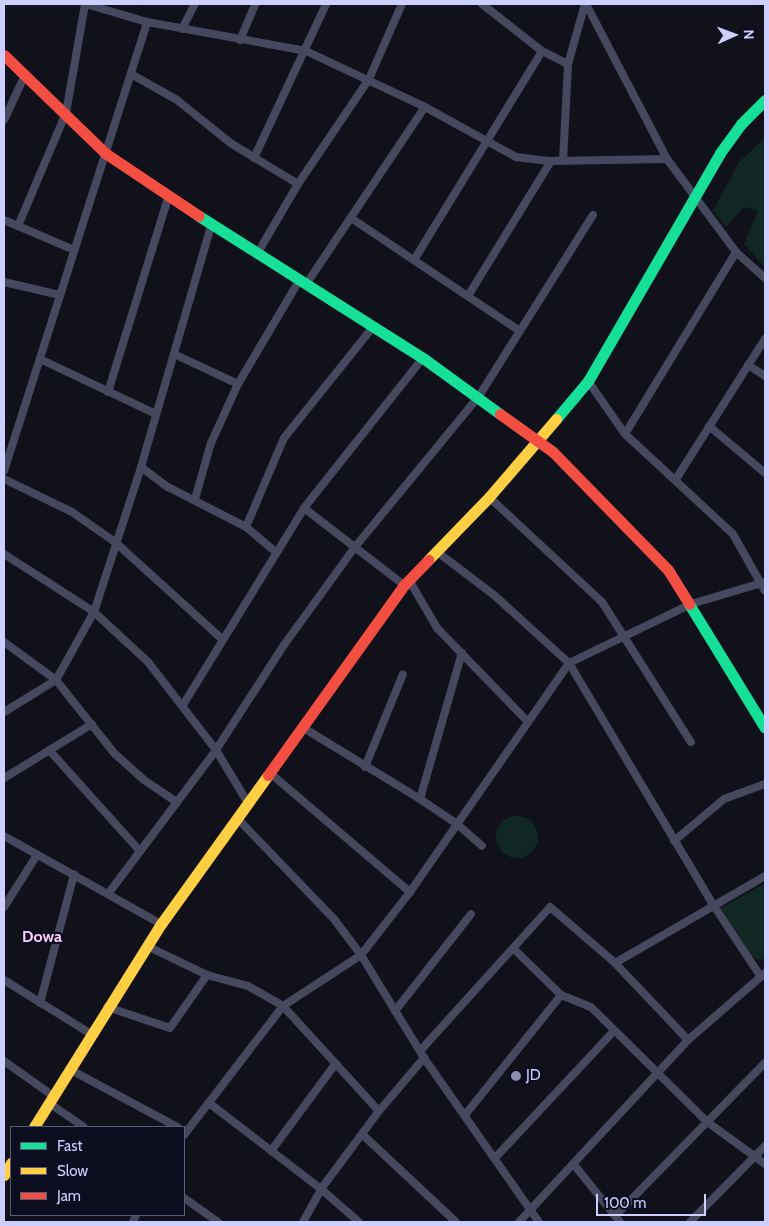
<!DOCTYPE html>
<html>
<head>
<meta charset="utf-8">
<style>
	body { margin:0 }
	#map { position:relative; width:769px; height:1226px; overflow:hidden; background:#11111c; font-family:Cabin,sans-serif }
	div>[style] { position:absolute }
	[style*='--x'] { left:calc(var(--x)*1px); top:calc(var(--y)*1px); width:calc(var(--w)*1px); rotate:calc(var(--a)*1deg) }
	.green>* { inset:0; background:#102724 }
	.round { border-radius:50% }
	.street>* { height:8px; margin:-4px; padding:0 4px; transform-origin:4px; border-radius:4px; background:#46485d }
	.fast>* { height:11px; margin:-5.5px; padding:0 5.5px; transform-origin:5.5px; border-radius:5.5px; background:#16e098 }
	.slow>* { height:11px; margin:-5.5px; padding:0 5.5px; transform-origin:5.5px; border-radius:5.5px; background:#ffcf43 }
	.jam>* { height:11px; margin:-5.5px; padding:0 5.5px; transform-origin:5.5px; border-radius:5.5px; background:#f24e42 }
	.dots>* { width:14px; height:14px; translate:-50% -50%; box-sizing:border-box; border:2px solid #0d0d20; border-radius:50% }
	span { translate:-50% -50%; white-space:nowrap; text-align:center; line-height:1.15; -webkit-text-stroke:4.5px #0d0d20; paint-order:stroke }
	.poi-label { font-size:15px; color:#cccfff }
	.left { translate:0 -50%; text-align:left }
	.neighbourhood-label { font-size:16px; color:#ffcef5; font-weight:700 }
	.frame { position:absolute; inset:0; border:5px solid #cccfff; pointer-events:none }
	.legend { position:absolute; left:10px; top:1126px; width:175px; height:90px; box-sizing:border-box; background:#0d0d20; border:1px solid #595b79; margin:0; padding:6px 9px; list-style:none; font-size:15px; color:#cccfff }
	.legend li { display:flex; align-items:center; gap:10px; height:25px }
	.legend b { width:25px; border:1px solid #595b79 }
	.north { position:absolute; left:709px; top:10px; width:50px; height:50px; -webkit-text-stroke:4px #0d0d20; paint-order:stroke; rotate:88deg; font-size:14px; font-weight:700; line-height:20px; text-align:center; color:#cccfff }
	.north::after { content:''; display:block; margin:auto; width:18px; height:22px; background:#cccfff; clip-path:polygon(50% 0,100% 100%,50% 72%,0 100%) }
	.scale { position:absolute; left:596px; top:1194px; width:110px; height:22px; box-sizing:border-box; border:2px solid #cccfff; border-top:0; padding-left:6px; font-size:15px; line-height:18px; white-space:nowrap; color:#cccfff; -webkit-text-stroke:4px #0d0d20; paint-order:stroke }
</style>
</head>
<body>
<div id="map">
	<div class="green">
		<i style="clip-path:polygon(765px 138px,765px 267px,744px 244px,758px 211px,744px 207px,726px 227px,713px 211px,739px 162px)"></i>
		<i class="round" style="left:496px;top:816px;width:42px;height:42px"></i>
		<i style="clip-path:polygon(765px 883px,765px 958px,760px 960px,753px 957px,721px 908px)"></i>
	</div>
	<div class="street">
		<i style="--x:86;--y:4;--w:64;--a:16.4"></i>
		<i style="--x:147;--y:22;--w:162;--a:10.3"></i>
		<i style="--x:306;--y:51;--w:132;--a:25.2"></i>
		<i style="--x:425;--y:107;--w:104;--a:28.8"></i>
		<i style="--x:516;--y:157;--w:35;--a:7"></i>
		<i style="--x:551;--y:161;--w:116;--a:-1"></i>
		<i style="--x:482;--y:4;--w:76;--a:38.1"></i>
		<i style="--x:542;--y:51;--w:29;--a:27"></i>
		<i style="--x:586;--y:4;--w:175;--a:62.4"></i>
		<i style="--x:667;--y:159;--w:116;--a:53.4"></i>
		<i style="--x:736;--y:252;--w:39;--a:42"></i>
		<i style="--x:182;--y:29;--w:28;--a:-63"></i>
		<i style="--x:240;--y:40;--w:39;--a:-67"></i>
		<i style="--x:131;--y:74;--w:53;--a:29.5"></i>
		<i style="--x:177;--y:100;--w:70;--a:38.7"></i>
		<i style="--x:232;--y:144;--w:77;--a:31.2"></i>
		<i style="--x:4;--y:120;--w:50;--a:-65"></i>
		<i style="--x:254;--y:158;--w:170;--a:-64.9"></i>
		<i style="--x:563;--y:161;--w:97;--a:-87"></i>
		<i style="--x:568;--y:64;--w:62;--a:-74.2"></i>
		<i style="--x:351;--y:218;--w:203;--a:33.8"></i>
		<i style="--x:4;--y:220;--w:76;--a:23.2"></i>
		<i style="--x:18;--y:226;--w:123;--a:-67"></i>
		<i style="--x:66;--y:113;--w:111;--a:-80.1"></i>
		<i style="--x:257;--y:254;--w:81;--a:-59.6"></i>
		<i style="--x:298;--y:184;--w:127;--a:-55.9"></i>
		<i style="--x:369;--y:79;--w:82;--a:-66.3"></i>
		<i style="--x:414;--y:260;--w:245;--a:-58.5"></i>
		<i style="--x:4;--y:282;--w:57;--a:13.1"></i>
		<i style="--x:307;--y:283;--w:212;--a:-56.2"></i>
		<i style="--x:468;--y:296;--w:158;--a:-58.4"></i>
		<i style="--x:174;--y:354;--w:71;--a:25.1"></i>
		<i style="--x:40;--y:359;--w:128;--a:25.4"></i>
		<i style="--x:748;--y:365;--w:20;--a:33"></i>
		<i style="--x:588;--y:381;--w:65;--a:55.1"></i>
		<i style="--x:625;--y:434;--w:147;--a:42.8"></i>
		<i style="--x:733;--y:534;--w:65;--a:60.7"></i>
		<i style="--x:108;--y:392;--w:203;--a:-72.8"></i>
		<i style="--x:709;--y:426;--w:73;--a:40"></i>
		<i style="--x:625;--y:434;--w:213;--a:-58.6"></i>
		<i style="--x:141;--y:467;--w:34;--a:37"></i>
		<i style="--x:168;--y:487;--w:88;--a:27.1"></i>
		<i style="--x:246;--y:527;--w:39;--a:40"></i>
		<i style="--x:4;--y:471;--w:471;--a:-72.3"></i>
		<i style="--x:4;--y:479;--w:76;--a:25.9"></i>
		<i style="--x:72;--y:512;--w:52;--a:34.9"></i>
		<i style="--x:115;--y:542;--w:144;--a:42.2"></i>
		<i style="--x:676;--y:479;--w:166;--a:-57.6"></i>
		<i style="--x:489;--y:497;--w:154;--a:42.9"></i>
		<i style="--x:602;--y:602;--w:166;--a:57.6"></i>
		<i style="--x:195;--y:499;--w:58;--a:-74.1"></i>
		<i style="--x:211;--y:443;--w:65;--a:-65.4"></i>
		<i style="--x:238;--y:384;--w:122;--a:-59.4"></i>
		<i style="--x:304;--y:508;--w:126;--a:37.6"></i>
		<i style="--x:246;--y:527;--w:97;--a:-66.9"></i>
		<i style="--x:284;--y:438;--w:142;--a:-51.3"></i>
		<i style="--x:436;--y:551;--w:73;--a:37.2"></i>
		<i style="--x:494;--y:595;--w:101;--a:42.2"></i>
		<i style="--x:569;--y:663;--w:283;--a:59.2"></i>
		<i style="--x:714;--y:906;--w:85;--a:56.5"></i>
		<i style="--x:4;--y:554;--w:107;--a:32.8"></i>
		<i style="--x:94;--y:612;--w:74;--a:42.8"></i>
		<i style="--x:148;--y:662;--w:111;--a:52.3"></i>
		<i style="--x:216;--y:750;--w:62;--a:58.9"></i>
		<i style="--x:409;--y:580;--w:56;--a:59.7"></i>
		<i style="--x:437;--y:628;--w:131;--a:45.9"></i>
		<i style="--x:4;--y:642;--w:64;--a:36.2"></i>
		<i style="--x:56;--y:680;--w:93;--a:51.5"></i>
		<i style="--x:114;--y:753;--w:40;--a:42"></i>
		<i style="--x:144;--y:780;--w:40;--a:34"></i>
		<i style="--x:183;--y:705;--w:231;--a:-58.4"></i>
		<i style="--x:304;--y:508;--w:191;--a:-51.6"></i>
		<i style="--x:4;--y:712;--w:61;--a:-31.6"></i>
		<i style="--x:56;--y:680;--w:78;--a:-60.8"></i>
		<i style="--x:94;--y:612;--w:152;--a:-72"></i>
		<i style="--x:141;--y:467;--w:251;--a:-73.8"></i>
		<i style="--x:302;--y:727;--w:138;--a:31.4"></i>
		<i style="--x:420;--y:799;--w:45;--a:34"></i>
		<i style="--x:457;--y:824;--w:33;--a:41"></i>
		<i style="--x:49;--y:750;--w:136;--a:48"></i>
		<i style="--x:365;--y:767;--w:100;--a:-67.8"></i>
		<i style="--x:270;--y:773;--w:184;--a:40.4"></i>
		<i style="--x:4;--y:778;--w:103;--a:-31.5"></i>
		<i style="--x:420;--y:799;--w:152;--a:-74"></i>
		<i style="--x:238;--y:819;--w:139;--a:46.2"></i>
		<i style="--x:334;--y:919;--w:45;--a:53.1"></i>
		<i style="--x:361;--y:955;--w:121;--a:58.5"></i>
		<i style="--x:424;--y:1058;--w:200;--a:55"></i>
		<i style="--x:4;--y:836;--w:180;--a:29.3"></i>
		<i style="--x:674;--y:841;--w:65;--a:-40"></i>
		<i style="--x:724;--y:799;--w:44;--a:-20.1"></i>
		<i style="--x:108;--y:894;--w:180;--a:-53.1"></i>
		<i style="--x:216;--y:750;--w:125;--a:-57.1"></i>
		<i style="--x:284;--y:645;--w:121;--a:-54.1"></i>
		<i style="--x:355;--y:547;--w:195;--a:-50.6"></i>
		<i style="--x:479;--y:396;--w:214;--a:-57.8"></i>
		<i style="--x:4;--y:907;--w:62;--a:-57.6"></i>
		<i style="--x:147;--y:946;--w:67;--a:25.8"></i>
		<i style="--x:207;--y:975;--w:42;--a:15"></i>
		<i style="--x:248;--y:986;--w:40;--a:29.7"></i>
		<i style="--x:283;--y:1006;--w:142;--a:47.6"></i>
		<i style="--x:514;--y:949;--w:66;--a:44.4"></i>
		<i style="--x:561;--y:995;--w:32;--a:22"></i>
		<i style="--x:591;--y:1007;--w:162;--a:44.7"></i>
		<i style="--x:706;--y:1121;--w:73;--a:36.1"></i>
		<i style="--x:615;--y:963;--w:173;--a:-30.1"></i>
		<i style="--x:4;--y:980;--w:102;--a:31.8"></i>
		<i style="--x:40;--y:1003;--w:133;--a:-75.2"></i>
		<i style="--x:107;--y:1007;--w:66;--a:18.4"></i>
		<i style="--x:170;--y:1028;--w:65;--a:-55.1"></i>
		<i style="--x:395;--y:1011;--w:123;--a:-51.9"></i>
		<i style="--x:420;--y:1051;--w:194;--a:-47.9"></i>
		<i style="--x:550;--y:907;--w:86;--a:40.7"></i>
		<i style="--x:615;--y:963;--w:106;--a:46.5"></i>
		<i style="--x:4;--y:1061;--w:60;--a:35.5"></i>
		<i style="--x:69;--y:1069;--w:123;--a:28.2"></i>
		<i style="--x:49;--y:1103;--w:42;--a:34.4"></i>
		<i style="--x:209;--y:1103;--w:141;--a:37.5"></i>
		<i style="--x:321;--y:1189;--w:50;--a:41"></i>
		<i style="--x:465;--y:1115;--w:154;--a:-51.3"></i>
		<i style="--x:184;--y:1135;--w:163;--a:-52.5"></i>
		<i style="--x:283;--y:1006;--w:93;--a:-33.2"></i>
		<i style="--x:361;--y:955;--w:80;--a:-52.1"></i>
		<i style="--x:410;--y:892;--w:279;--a:-55.2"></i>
		<i style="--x:569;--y:663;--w:136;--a:-25.8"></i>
		<i style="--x:691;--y:604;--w:77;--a:-16.6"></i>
		<i style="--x:363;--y:1135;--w:127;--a:43.1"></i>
		<i style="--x:271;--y:1151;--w:109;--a:-53.5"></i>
		<i style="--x:495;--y:1158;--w:173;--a:-46.9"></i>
		<i style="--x:575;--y:1166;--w:72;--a:51.2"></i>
		<i style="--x:184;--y:1198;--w:42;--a:35.2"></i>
		<i style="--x:615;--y:1216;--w:214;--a:-45.6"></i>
		<i style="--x:133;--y:1222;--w:8;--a:-67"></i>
		<i style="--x:303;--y:1222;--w:38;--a:-61"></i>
		<i style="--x:321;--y:1189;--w:97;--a:-53.4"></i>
		<i style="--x:379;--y:1111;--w:70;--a:-49.7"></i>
		<i style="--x:519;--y:1222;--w:248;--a:-47.1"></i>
		<i style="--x:688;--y:1040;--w:102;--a:-41"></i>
		<i style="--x:690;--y:1222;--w:107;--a:-45.4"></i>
	</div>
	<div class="fast">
		<i style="--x:199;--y:216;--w:265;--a:32.4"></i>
		<i style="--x:423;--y:358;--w:95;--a:36"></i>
		<i style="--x:556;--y:419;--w:50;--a:-49.9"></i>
		<i style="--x:588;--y:381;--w:263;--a:-59.9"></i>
		<i style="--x:720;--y:153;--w:36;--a:-54"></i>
		<i style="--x:741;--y:124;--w:34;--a:-45"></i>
		<i style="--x:689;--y:604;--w:145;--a:58.5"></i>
	</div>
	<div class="slow">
		<i style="--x:428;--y:560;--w:88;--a:-45.9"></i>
		<i style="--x:489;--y:497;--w:103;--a:-49.3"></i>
		<i style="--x:34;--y:1127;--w:239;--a:-58"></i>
		<i style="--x:161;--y:924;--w:183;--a:-54.3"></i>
		<i style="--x:4;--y:1175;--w:14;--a:-60"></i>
	</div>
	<div class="jam">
		<i style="--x:4;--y:55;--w:141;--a:44.1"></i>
		<i style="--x:105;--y:153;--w:113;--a:33.8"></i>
		<i style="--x:500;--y:414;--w:65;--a:35.6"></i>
		<i style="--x:553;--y:452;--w:165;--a:45.7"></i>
		<i style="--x:668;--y:570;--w:40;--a:58"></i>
		<i style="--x:268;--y:775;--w:234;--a:-54.4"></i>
		<i style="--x:404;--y:585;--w:35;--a:-46"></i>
	</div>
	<div class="dots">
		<i style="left:516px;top:1076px;background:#8b8cb0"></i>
	</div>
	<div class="poi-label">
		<span class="left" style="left:526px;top:1076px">JD</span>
	</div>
	<div class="neighbourhood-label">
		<span style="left:42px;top:937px">Dowa</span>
	</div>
	<div class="frame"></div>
	<ul class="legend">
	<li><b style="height:6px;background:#16e098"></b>Fast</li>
	<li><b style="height:6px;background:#ffcf43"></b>Slow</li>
	<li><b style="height:6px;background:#f24e42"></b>Jam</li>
	</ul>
	<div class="north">N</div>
	<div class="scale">100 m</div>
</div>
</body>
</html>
